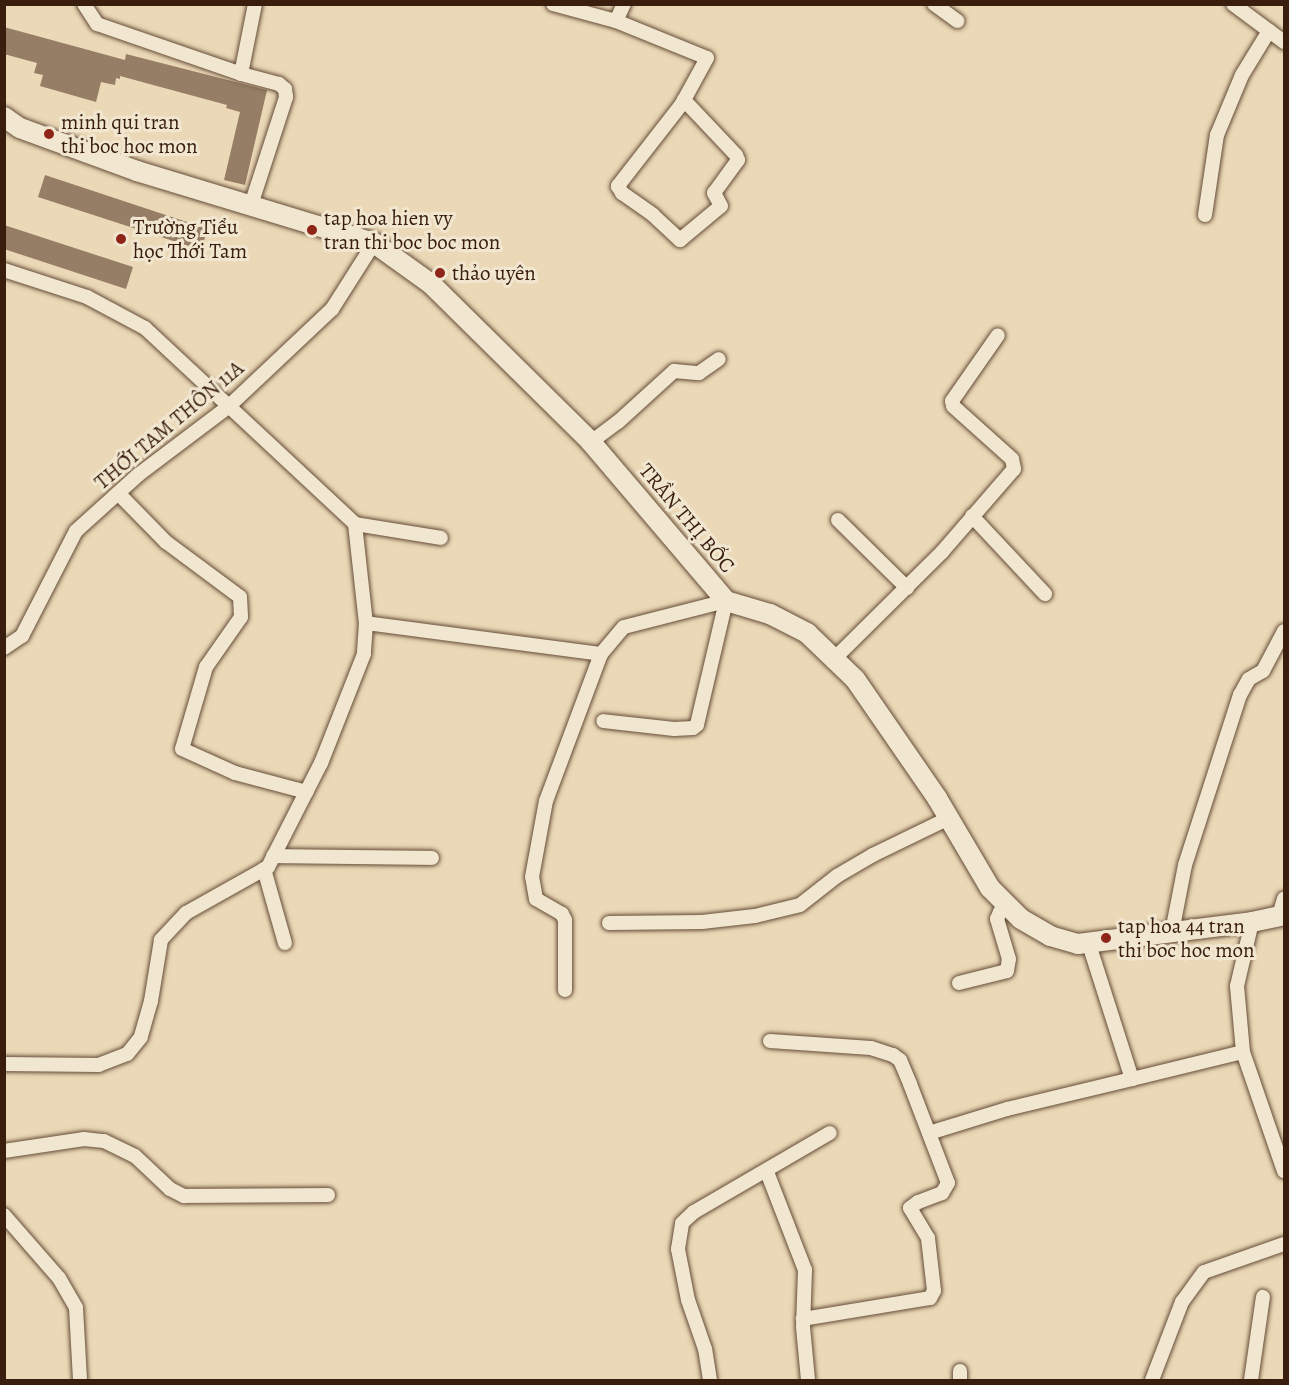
<!DOCTYPE html>
<html>
<head>
<meta charset="utf-8">
<style>
	body { margin:0 }
	#map { position:relative; width:1289px; height:1385px; overflow:hidden; background:#ead8b6; font-family:Alegreya,serif }
	div>[style] { position:absolute }
	[style*='--x'] { left:calc(var(--x)*1px); top:calc(var(--y)*1px); width:calc(var(--w)*1px); rotate:calc(var(--a)*1deg) }
	.building>* { inset:0; background:#957e65 }
	.roads { filter:drop-shadow(0 0 2px #654c37) drop-shadow(0 0 2px #654c37) }
	.street>* { height:14px; margin:-7px; padding:0 7px; transform-origin:7px; border-radius:7px; background:#f1e6d0 }
	.secondary>* { height:20px; margin:-10px; padding:0 10px; transform-origin:10px; border-radius:10px; background:#f1e6d0 }
	.dots>* { width:16px; height:16px; translate:-50% -50%; box-sizing:border-box; border:3px solid #f1e6d0; border-radius:50% }
	span { translate:-50% -50%; white-space:nowrap; text-align:center; line-height:1.15; -webkit-text-stroke:6px #f1e6d0; paint-order:stroke }
	.poi-label { font-size:21px; color:#391d0d }
	.left { translate:0 -50%; text-align:left }
	.street-label { font-size:21px; color:#391d0d }
	.frame { position:absolute; inset:0; border:6px solid #391d0d; pointer-events:none }
</style>
</head>
<body>
<div id="map">
	<div class="building">
		<i style="clip-path:polygon(4px 27px,125px 60px,126px 54px,267px 90px,245px 185px,224px 180px,240px 112px,226px 108px,227px 105px,120px 76px,120px 79px,116px 78px,115px 85px,101px 82px,96px 102px,40px 86px,43px 75px,34px 73px,37px 63px,4px 54px)"></i>
		<i style="clip-path:polygon(45px 175px,208px 229px,202px 246px,199px 245px,198px 249px,38px 197px)"></i>
		<i style="clip-path:polygon(4px 225px,133px 267px,126px 289px,4px 249px)"></i>
	</div>
	<div class="roads">
		<div class="street">
			<i style="--x:84;--y:4;--w:24;--a:57"></i>
			<i style="--x:97;--y:24;--w:152;--a:19.1"></i>
			<i style="--x:553;--y:4;--w:65;--a:15.1"></i>
			<i style="--x:616;--y:21;--w:19;--a:-65"></i>
			<i style="--x:934;--y:4;--w:29;--a:36"></i>
			<i style="--x:1233;--y:4;--w:64;--a:36.7"></i>
			<i style="--x:616;--y:21;--w:98;--a:22.1"></i>
			<i style="--x:707;--y:58;--w:48;--a:118.7"></i>
			<i style="--x:684;--y:100;--w:6;--a:121"></i>
			<i style="--x:681;--y:105;--w:103;--a:127.9"></i>
			<i style="--x:618;--y:186;--w:8;--a:60"></i>
			<i style="--x:622;--y:193;--w:38;--a:35"></i>
			<i style="--x:653;--y:215;--w:37;--a:43"></i>
			<i style="--x:680;--y:240;--w:53;--a:-39.7"></i>
			<i style="--x:721;--y:206;--w:15;--a:-118"></i>
			<i style="--x:714;--y:193;--w:41;--a:-54"></i>
			<i style="--x:738;--y:160;--w:5;--a:-112"></i>
			<i style="--x:736;--y:155;--w:76;--a:-133.4"></i>
			<i style="--x:251;--y:205;--w:114;--a:-72"></i>
			<i style="--x:286;--y:97;--w:8;--a:-97"></i>
			<i style="--x:285;--y:89;--w:8;--a:-140"></i>
			<i style="--x:279;--y:84;--w:39;--a:-165"></i>
			<i style="--x:241;--y:74;--w:71;--a:-78.7"></i>
			<i style="--x:1205;--y:215;--w:81;--a:-81.5"></i>
			<i style="--x:1217;--y:135;--w:65;--a:-67.4"></i>
			<i style="--x:1242;--y:75;--w:52;--a:-58.5"></i>
			<i style="--x:4;--y:270;--w:87;--a:18"></i>
			<i style="--x:87;--y:297;--w:66;--a:28.1"></i>
			<i style="--x:145;--y:328;--w:287;--a:43"></i>
			<i style="--x:355;--y:524;--w:100;--a:83.7"></i>
			<i style="--x:366;--y:623;--w:31;--a:94"></i>
			<i style="--x:364;--y:654;--w:117;--a:111.5"></i>
			<i style="--x:321;--y:763;--w:117;--a:117"></i>
			<i style="--x:268;--y:867;--w:94;--a:150.7"></i>
			<i style="--x:186;--y:913;--w:37;--a:133"></i>
			<i style="--x:161;--y:940;--w:62;--a:99.3"></i>
			<i style="--x:151;--y:1001;--w:37;--a:106"></i>
			<i style="--x:141;--y:1037;--w:22;--a:129"></i>
			<i style="--x:127;--y:1054;--w:30;--a:159"></i>
			<i style="--x:99;--y:1065;--w:95;--a:-179.4"></i>
			<i style="--x:591;--y:442;--w:34;--a:-37"></i>
			<i style="--x:618;--y:422;--w:76;--a:-42.3"></i>
			<i style="--x:674;--y:371;--w:25;--a:5"></i>
			<i style="--x:699;--y:373;--w:24;--a:-35"></i>
			<i style="--x:118;--y:493;--w:69;--a:45.6"></i>
			<i style="--x:166;--y:542;--w:92;--a:36.6"></i>
			<i style="--x:240;--y:597;--w:20;--a:87"></i>
			<i style="--x:241;--y:617;--w:61;--a:125"></i>
			<i style="--x:206;--y:667;--w:85;--a:106.3"></i>
			<i style="--x:182;--y:749;--w:58;--a:24.4"></i>
			<i style="--x:235;--y:773;--w:74;--a:14.8"></i>
			<i style="--x:972;--y:516;--w:107;--a:46.9"></i>
			<i style="--x:838;--y:520;--w:97;--a:44.6"></i>
			<i style="--x:355;--y:524;--w:87;--a:9.2"></i>
			<i style="--x:366;--y:623;--w:237;--a:7.5"></i>
			<i style="--x:4;--y:648;--w:22;--a:-34"></i>
			<i style="--x:22;--y:636;--w:118;--a:-62.8"></i>
			<i style="--x:76;--y:531;--w:84;--a:-42.1"></i>
			<i style="--x:138;--y:475;--w:113;--a:-37.1"></i>
			<i style="--x:228;--y:407;--w:143;--a:-43.3"></i>
			<i style="--x:332;--y:309;--w:78;--a:-57.5"></i>
			<i style="--x:834;--y:659;--w:152;--a:-44.7"></i>
			<i style="--x:942;--y:552;--w:110;--a:-49.1"></i>
			<i style="--x:1014;--y:469;--w:10;--a:-101"></i>
			<i style="--x:1012;--y:459;--w:79;--a:-138.1"></i>
			<i style="--x:953;--y:406;--w:5;--a:-101"></i>
			<i style="--x:952;--y:401;--w:80;--a:-55.1"></i>
			<i style="--x:273;--y:856;--w:159;--a:0.7"></i>
			<i style="--x:264;--y:869;--w:77;--a:74.2"></i>
			<i style="--x:1279;--y:916;--w:18;--a:-74"></i>
			<i style="--x:1252;--y:922;--w:66;--a:103.2"></i>
			<i style="--x:1237;--y:986;--w:66;--a:84.8"></i>
			<i style="--x:1243;--y:1052;--w:126;--a:71"></i>
			<i style="--x:609;--y:923;--w:93;--a:-0.6"></i>
			<i style="--x:702;--y:922;--w:53;--a:-6.5"></i>
			<i style="--x:755;--y:916;--w:46;--a:-13.7"></i>
			<i style="--x:800;--y:905;--w:47;--a:-38.1"></i>
			<i style="--x:837;--y:876;--w:42;--a:-30.3"></i>
			<i style="--x:873;--y:855;--w:85;--a:-26"></i>
			<i style="--x:1172;--y:932;--w:68;--a:-79"></i>
			<i style="--x:1185;--y:865;--w:179;--a:-72.1"></i>
			<i style="--x:1240;--y:695;--w:18;--a:-61"></i>
			<i style="--x:1249;--y:679;--w:16;--a:-30"></i>
			<i style="--x:1263;--y:671;--w:45;--a:-62.3"></i>
			<i style="--x:959;--y:983;--w:49;--a:-14"></i>
			<i style="--x:1007;--y:971;--w:12;--a:-81"></i>
			<i style="--x:1009;--y:959;--w:42;--a:-106.7"></i>
			<i style="--x:997;--y:919;--w:8;--a:-67"></i>
			<i style="--x:1000;--y:912;--w:10;--a:-29"></i>
			<i style="--x:565;--y:990;--w:70;--a:-90"></i>
			<i style="--x:565;--y:920;--w:7;--a:-117"></i>
			<i style="--x:562;--y:914;--w:30;--a:-150"></i>
			<i style="--x:536;--y:899;--w:22;--a:-100"></i>
			<i style="--x:532;--y:877;--w:77;--a:-79.6"></i>
			<i style="--x:546;--y:801;--w:157;--a:-69.5"></i>
			<i style="--x:601;--y:654;--w:35;--a:-50"></i>
			<i style="--x:624;--y:627;--w:105;--a:-14.3"></i>
			<i style="--x:726;--y:601;--w:127;--a:103.2"></i>
			<i style="--x:697;--y:725;--w:5;--a:143"></i>
			<i style="--x:693;--y:728;--w:19;--a:177"></i>
			<i style="--x:674;--y:729;--w:71;--a:-173.6"></i>
			<i style="--x:770;--y:1041;--w:101;--a:4"></i>
			<i style="--x:871;--y:1048;--w:23;--a:18"></i>
			<i style="--x:893;--y:1055;--w:9;--a:36"></i>
			<i style="--x:900;--y:1060;--w:26;--a:67"></i>
			<i style="--x:910;--y:1084;--w:106;--a:69"></i>
			<i style="--x:948;--y:1183;--w:12;--a:121"></i>
			<i style="--x:942;--y:1193;--w:26;--a:159"></i>
			<i style="--x:918;--y:1202;--w:10;--a:143"></i>
			<i style="--x:910;--y:1208;--w:35;--a:59"></i>
			<i style="--x:928;--y:1238;--w:53;--a:83.5"></i>
			<i style="--x:934;--y:1291;--w:8;--a:120"></i>
			<i style="--x:930;--y:1298;--w:129;--a:170.6"></i>
			<i style="--x:1132;--y:1079;--w:114;--a:-13.7"></i>
			<i style="--x:929;--y:1133;--w:82;--a:-17.1"></i>
			<i style="--x:1007;--y:1109;--w:129;--a:-13.5"></i>
			<i style="--x:1132;--y:1079;--w:142;--a:-107.7"></i>
			<i style="--x:4;--y:1151;--w:81;--a:-8.5"></i>
			<i style="--x:84;--y:1139;--w:20;--a:6"></i>
			<i style="--x:104;--y:1141;--w:34;--a:26"></i>
			<i style="--x:135;--y:1156;--w:48;--a:43.3"></i>
			<i style="--x:170;--y:1189;--w:16;--a:27"></i>
			<i style="--x:184;--y:1196;--w:144;--a:-0.4"></i>
			<i style="--x:767;--y:1172;--w:105;--a:68.8"></i>
			<i style="--x:805;--y:1270;--w:57;--a:92"></i>
			<i style="--x:803;--y:1327;--w:53;--a:84.6"></i>
			<i style="--x:4;--y:1215;--w:84;--a:48.9"></i>
			<i style="--x:59;--y:1278;--w:34;--a:60"></i>
			<i style="--x:76;--y:1308;--w:72;--a:86.8"></i>
			<i style="--x:960;--y:1371;--w:9;--a:90"></i>
			<i style="--x:710;--y:1380;--w:31;--a:-99"></i>
			<i style="--x:705;--y:1349;--w:52;--a:-109.1"></i>
			<i style="--x:688;--y:1300;--w:52;--a:-101.1"></i>
			<i style="--x:678;--y:1249;--w:26;--a:-81"></i>
			<i style="--x:682;--y:1223;--w:16;--a:-43"></i>
			<i style="--x:694;--y:1212;--w:157;--a:-30.2"></i>
			<i style="--x:1152;--y:1380;--w:84;--a:-69"></i>
			<i style="--x:1182;--y:1302;--w:37;--a:-54"></i>
			<i style="--x:1204;--y:1272;--w:85;--a:-19.3"></i>
			<i style="--x:1251;--y:1380;--w:84;--a:-81.8"></i>
		</div>
		<div class="secondary">
			<i style="--x:4;--y:117;--w:19;--a:35"></i>
			<i style="--x:20;--y:128;--w:125;--a:20.2"></i>
			<i style="--x:137;--y:171;--w:248;--a:16.9"></i>
			<i style="--x:374;--y:243;--w:70;--a:35.7"></i>
			<i style="--x:431;--y:284;--w:223;--a:44.6"></i>
			<i style="--x:590;--y:441;--w:210;--a:49.6"></i>
			<i style="--x:726;--y:601;--w:46;--a:16.5"></i>
			<i style="--x:770;--y:614;--w:42;--a:27.2"></i>
			<i style="--x:807;--y:633;--w:66;--a:43.8"></i>
			<i style="--x:855;--y:679;--w:145;--a:55.4"></i>
			<i style="--x:937;--y:798;--w:104;--a:59.5"></i>
			<i style="--x:990;--y:888;--w:44;--a:45"></i>
			<i style="--x:1021;--y:919;--w:34;--a:30"></i>
			<i style="--x:1050;--y:936;--w:29;--a:16"></i>
			<i style="--x:1078;--y:944;--w:175;--a:-7.2"></i>
			<i style="--x:1252;--y:922;--w:33;--a:-12"></i>
		</div>
	</div>
	<div class="dots">
		<i style="left:49px;top:134px;background:#8f2418"></i>
		<i style="left:312px;top:230px;background:#8f2418"></i>
		<i style="left:121px;top:239px;background:#8f2418"></i>
		<i style="left:440px;top:273px;background:#8f2418"></i>
		<i style="left:1106px;top:938px;background:#8f2418"></i>
	</div>
	<div class="poi-label">
		<span class="left" style="left:61px;top:134px">minh qui tran<br>thi boc hoc mon</span>
		<span class="left" style="left:324px;top:230px">tap hoa hien vy<br>tran thi boc boc mon</span>
		<span class="left" style="left:133px;top:239px">Trường Tiểu<br>học Thới Tam</span>
		<span class="left" style="left:452px;top:273px">thảo uyên</span>
		<span class="left" style="left:1118px;top:938px">tap hoa 44 tran<br>thi boc hoc mon</span>
	</div>
	<div class="street-label">
		<span style="left:169px;top:425px;rotate:-40deg">THỚI TAM THÔN 11A</span>
		<span style="left:687px;top:518px;rotate:50deg">TRẦN THỊ BỐC</span>
	</div>
	<div class="frame"></div>
</div>
</body>
</html>
